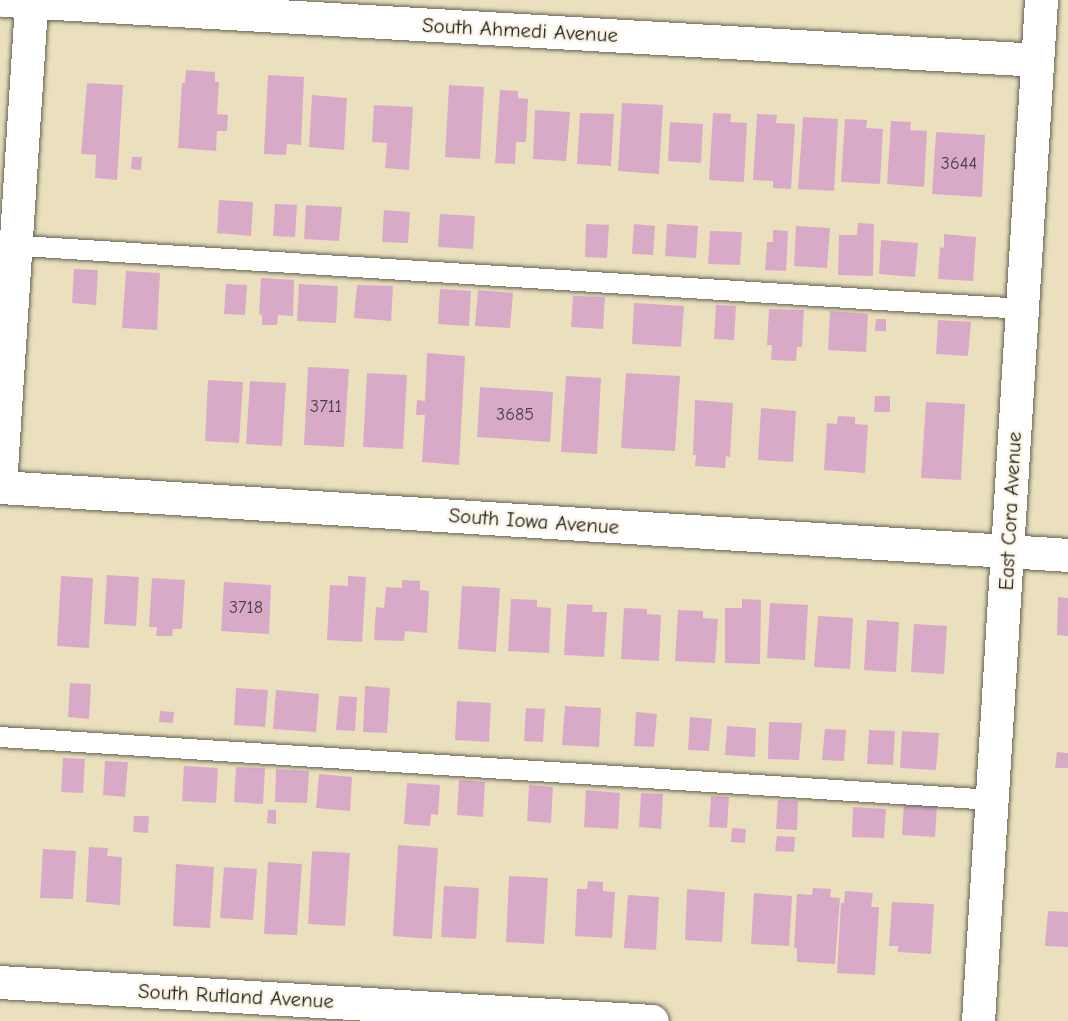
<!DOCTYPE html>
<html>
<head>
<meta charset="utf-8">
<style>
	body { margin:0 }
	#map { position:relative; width:1068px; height:1021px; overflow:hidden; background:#ebe0bd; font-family:"Comic Neue",sans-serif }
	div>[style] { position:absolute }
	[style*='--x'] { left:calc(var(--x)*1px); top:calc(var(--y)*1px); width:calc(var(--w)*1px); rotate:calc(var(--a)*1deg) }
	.building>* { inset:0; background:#d9aac7 }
	.roads { filter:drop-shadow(0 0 2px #646154) drop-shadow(0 0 2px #646154) }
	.service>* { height:20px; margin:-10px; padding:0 10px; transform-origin:10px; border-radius:10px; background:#fff }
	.minor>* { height:33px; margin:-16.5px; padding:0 16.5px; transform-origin:16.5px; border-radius:16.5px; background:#fff }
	span { translate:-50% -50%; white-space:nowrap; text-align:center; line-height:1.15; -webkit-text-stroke:5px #fcf5e5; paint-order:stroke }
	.number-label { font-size:18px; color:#4b4047 }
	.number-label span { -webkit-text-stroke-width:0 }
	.street-label { font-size:21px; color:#1c1c1c }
</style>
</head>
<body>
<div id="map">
	<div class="building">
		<i style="clip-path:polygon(186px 70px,215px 72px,215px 82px,219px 82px,217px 114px,228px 115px,227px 131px,217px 131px,216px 151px,178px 148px,182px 83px,185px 83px)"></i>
		<i style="clip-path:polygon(268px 75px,304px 77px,301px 145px,287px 144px,286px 155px,264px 154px)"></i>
		<i style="clip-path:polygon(87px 83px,123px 85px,117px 180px,95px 178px,96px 155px,81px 154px)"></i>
		<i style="clip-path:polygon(449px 85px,484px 87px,480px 159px,445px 157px)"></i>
		<i style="clip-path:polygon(500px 90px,518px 91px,518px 98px,528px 99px,526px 142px,516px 142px,515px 164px,495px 163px)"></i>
		<i style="clip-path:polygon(312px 95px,347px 98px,344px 150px,309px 147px)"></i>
		<i style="clip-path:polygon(622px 103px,663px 105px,659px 174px,618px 171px)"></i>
		<i style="clip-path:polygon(374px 105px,413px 107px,409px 170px,385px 168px,387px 143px,372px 142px)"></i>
		<i style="clip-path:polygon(535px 110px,570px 112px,566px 161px,533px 159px)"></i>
		<i style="clip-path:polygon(580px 113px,614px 114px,611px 166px,577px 164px)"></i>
		<i style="clip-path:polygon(713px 113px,731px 114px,730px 122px,747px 123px,744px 182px,709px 180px)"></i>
		<i style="clip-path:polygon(757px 114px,777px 115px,776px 123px,795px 124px,791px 189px,773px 188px,773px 181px,753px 180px)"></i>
		<i style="clip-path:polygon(803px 117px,838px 119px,834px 191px,798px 189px)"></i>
		<i style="clip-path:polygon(845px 119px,867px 120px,866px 128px,883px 129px,880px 184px,841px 182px)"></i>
		<i style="clip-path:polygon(891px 121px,911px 122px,910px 130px,927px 131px,924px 187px,887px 184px)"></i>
		<i style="clip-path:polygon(670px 122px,703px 124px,701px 163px,668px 161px)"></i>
		<i style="clip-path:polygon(936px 132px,985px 135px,982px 197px,932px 194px)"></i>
		<i style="clip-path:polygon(132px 157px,142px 157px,141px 170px,131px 169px)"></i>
		<i style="clip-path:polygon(219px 200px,253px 202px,251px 236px,217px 233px)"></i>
		<i style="clip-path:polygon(275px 204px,297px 205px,295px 237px,273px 236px)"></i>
		<i style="clip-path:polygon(306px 205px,342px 207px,339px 241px,304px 239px)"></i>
		<i style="clip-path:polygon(384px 210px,410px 212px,408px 243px,382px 242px)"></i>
		<i style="clip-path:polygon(440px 214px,475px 216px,473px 249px,438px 247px)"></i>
		<i style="clip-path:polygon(858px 223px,874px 224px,873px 276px,838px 275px,839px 235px,857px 235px)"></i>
		<i style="clip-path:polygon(586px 224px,609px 225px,607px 258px,585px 257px)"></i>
		<i style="clip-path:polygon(634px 224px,655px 226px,653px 255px,632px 254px)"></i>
		<i style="clip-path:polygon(667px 224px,698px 226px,696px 258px,665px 256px)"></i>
		<i style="clip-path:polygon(796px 226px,830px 228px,827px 268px,794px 266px)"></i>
		<i style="clip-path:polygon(773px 230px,788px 231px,786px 271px,765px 270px,767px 242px,773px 242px)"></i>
		<i style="clip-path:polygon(710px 231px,742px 232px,740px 265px,708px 264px)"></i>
		<i style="clip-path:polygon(944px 234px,976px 237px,973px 281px,938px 279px,940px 247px,944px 248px)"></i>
		<i style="clip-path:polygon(881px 240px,918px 243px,915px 277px,879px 274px)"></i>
		<i style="clip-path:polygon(74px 269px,98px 270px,96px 305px,72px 303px)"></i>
		<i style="clip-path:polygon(126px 271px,160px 273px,157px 330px,122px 328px)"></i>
		<i style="clip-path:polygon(261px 278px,294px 280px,293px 316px,278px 315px,277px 325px,262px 325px,262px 315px,259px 314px)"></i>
		<i style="clip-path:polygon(226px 284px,247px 285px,245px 315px,224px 314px)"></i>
		<i style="clip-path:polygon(299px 284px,338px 286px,336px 323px,297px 321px)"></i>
		<i style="clip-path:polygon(357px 285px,393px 286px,391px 321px,354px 318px)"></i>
		<i style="clip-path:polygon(440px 289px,471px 291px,469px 326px,438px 324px)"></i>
		<i style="clip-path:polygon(478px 290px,513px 293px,510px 328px,475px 326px)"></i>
		<i style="clip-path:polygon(573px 296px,605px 297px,603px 329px,571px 327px)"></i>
		<i style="clip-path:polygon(634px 303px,684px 306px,681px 347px,632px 344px)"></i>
		<i style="clip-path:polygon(716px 305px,736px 306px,734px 340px,714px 339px)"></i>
		<i style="clip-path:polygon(769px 309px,804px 310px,802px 347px,797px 347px,796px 361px,771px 360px,772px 345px,767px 345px)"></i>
		<i style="clip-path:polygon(830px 311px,868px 314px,866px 352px,828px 350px)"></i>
		<i style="clip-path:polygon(876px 319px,886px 319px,886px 331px,875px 331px)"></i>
		<i style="clip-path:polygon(938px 320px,971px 322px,968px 356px,936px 354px)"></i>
		<i style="clip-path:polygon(427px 353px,465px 356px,459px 465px,422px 462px,425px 415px,416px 415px,417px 400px,425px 401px)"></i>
		<i style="clip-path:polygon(308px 367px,349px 369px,344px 447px,304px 445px)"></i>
		<i style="clip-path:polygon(367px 373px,407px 375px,403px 449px,363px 447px)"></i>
		<i style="clip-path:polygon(626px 373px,680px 376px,675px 451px,621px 448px)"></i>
		<i style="clip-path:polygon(566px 376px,601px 378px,597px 454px,561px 452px)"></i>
		<i style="clip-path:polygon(208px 380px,243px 382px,239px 443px,205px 441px)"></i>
		<i style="clip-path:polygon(250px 381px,286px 383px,282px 446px,246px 444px)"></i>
		<i style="clip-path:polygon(480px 387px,553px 392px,550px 442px,477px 437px)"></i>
		<i style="clip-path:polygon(875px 396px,890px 396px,890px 412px,874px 412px)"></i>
		<i style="clip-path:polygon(695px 400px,733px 403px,730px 457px,726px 456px,725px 468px,695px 466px,696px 455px,693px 455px)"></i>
		<i style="clip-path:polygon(926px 402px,965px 404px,961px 480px,921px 478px)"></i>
		<i style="clip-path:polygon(761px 408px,796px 411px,793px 462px,758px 460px)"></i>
		<i style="clip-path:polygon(838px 416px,855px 417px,855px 424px,868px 425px,865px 473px,824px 470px,827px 423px,837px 424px)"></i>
		<i style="clip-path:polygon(107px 575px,139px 577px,136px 626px,104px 624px)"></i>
		<i style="clip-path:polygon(61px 576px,93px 578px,89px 648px,57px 646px)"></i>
		<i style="clip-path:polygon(348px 576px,366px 577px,362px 642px,327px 640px,330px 585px,348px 586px)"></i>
		<i style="clip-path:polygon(152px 578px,185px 580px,182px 629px,173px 629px,172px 636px,156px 636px,157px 627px,149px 627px)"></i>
		<i style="clip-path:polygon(402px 580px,420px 581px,420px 590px,429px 591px,427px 633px,405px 631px,404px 641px,374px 640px,376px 607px,384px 608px,386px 587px,402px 588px)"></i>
		<i style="clip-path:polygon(224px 582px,271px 585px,269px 634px,221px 631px)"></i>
		<i style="clip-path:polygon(462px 586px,500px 588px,496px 652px,458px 649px)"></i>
		<i style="clip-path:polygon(1058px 597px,1068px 598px,1068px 636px,1057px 635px)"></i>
		<i style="clip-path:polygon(511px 599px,537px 600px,537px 607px,551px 608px,549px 653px,508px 651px)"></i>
		<i style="clip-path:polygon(742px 599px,761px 600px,760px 664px,725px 663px,725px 608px,742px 608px)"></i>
		<i style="clip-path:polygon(770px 603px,808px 605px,805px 660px,767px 658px)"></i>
		<i style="clip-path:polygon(567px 604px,593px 605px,592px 612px,607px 612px,604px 657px,564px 655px)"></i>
		<i style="clip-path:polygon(624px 608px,647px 609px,647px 614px,661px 615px,659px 661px,621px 659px)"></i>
		<i style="clip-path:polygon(678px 610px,703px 611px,703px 618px,718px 619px,715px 663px,675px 661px)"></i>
		<i style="clip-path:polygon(818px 616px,853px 618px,850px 669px,814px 667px)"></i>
		<i style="clip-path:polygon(867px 620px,899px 622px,896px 672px,864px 670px)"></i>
		<i style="clip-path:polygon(914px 624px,947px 626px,944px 674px,911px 672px)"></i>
		<i style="clip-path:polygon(70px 683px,91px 684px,89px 719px,68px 717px)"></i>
		<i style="clip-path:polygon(365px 686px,390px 688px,387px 733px,363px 732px)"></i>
		<i style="clip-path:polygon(236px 688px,268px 690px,265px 727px,234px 725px)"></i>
		<i style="clip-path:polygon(276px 690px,319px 694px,316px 732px,273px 729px)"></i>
		<i style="clip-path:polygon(339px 696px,357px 697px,355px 731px,336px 730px)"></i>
		<i style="clip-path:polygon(457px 701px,491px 703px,489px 742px,455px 740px)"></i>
		<i style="clip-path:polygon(565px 706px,601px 708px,599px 747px,562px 745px)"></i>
		<i style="clip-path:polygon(526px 708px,545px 709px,543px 742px,524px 741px)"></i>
		<i style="clip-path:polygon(160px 711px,174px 712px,173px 723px,159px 722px)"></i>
		<i style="clip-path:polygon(636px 712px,657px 714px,654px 747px,634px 746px)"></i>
		<i style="clip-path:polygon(690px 717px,712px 719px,709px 751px,688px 750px)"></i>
		<i style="clip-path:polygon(769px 722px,802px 723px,799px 760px,768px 759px)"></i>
		<i style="clip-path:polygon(727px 726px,756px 728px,755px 757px,725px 755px)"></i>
		<i style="clip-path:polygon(825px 729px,846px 730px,844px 761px,822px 760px)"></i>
		<i style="clip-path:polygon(869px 730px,895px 731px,893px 765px,867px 764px)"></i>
		<i style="clip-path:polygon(902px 731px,939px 733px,936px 770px,900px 768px)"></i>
		<i style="clip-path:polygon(1057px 752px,1068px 753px,1068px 768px,1055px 768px)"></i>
		<i style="clip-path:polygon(63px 758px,85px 759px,83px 793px,61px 792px)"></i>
		<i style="clip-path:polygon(105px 761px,128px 762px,125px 797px,103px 795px)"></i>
		<i style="clip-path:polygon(184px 766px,218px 768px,216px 803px,182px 801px)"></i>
		<i style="clip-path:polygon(236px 767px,265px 768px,263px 804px,234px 802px)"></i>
		<i style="clip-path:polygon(276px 769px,309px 771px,307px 803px,275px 802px)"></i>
		<i style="clip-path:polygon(319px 774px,352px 777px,350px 811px,316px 808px)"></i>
		<i style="clip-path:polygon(459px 780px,485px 782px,483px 817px,457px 815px)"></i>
		<i style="clip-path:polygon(407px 783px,440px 785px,438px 815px,431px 814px,430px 826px,404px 824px)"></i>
		<i style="clip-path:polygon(529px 785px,553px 787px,551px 823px,527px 821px)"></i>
		<i style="clip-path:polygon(586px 790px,620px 793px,618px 829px,584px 827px)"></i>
		<i style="clip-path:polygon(641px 793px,663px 794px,661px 829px,639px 827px)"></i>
		<i style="clip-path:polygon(711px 796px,729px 797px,727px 828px,709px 827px)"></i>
		<i style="clip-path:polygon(778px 800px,798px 801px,797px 830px,776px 829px)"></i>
		<i style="clip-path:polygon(904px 803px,937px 806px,935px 837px,902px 835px)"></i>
		<i style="clip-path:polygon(853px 807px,886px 809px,884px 838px,852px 837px)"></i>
		<i style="clip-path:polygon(268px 810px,276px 810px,276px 824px,267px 823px)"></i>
		<i style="clip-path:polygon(134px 816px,149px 816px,148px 833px,133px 832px)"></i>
		<i style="clip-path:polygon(732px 828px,746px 829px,745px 843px,731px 842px)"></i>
		<i style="clip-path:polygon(777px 836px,795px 837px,794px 852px,775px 851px)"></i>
		<i style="clip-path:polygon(398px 845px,438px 848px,432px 939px,393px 936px)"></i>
		<i style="clip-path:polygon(89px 847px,108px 848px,107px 856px,122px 857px,120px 905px,86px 902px)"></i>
		<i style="clip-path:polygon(43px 849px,76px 851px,73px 899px,40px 898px)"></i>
		<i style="clip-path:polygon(312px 851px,350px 853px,345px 926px,308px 924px)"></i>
		<i style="clip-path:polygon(268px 862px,302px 864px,297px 935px,264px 934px)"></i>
		<i style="clip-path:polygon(176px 864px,214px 867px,210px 928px,173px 926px)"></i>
		<i style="clip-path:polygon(224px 867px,257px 869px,253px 920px,220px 918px)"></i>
		<i style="clip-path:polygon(509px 876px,548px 878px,544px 944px,506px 942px)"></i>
		<i style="clip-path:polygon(588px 881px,603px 882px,603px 891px,615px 892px,612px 938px,575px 936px,577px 889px,587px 889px)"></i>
		<i style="clip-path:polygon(444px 886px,479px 888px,476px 939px,441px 937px)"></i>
		<i style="clip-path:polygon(813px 888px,831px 889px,830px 897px,840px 898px,835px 964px,797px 962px,797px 948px,794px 948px,797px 894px,812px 895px)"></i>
		<i style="clip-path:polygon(687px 889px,725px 892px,722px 942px,685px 940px)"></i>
		<i style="clip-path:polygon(845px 891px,873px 893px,871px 907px,879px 907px,875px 975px,837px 973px,841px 903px,844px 903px)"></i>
		<i style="clip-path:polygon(754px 893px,792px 896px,789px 946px,751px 944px)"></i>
		<i style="clip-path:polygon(628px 895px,659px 897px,656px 950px,624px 948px)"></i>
		<i style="clip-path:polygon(892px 902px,934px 904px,931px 954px,898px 952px,898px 946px,889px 946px)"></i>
		<i style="clip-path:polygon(1048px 911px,1068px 912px,1068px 947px,1045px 946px)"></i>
	</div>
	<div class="roads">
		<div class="service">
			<i style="--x:6;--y:245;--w:1018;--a:3.6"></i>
			<i style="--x:0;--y:737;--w:994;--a:3.63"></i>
		</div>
		<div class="minor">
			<i style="--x:4;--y:0;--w:1035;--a:3.32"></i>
			<i style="--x:0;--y:485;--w:486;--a:-86.3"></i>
			<i style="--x:0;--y:487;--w:1070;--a:3.64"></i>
			<i style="--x:0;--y:982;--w:653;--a:3.42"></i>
			<i style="--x:978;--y:1021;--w:1023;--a:-86.47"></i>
		</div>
	</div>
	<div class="number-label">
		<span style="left:959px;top:164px">3644</span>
		<span style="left:326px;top:407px">3711</span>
		<span style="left:515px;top:415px">3685</span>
		<span style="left:246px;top:608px">3718</span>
	</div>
	<div class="street-label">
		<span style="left:520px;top:30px;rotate:3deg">South Ahmedi Avenue</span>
		<span style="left:1010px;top:511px;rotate:-87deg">East Cora Avenue</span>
		<span style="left:534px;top:521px;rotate:4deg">South Iowa Avenue</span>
		<span style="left:236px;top:996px;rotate:3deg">South Rutland Avenue</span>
	</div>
</div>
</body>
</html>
